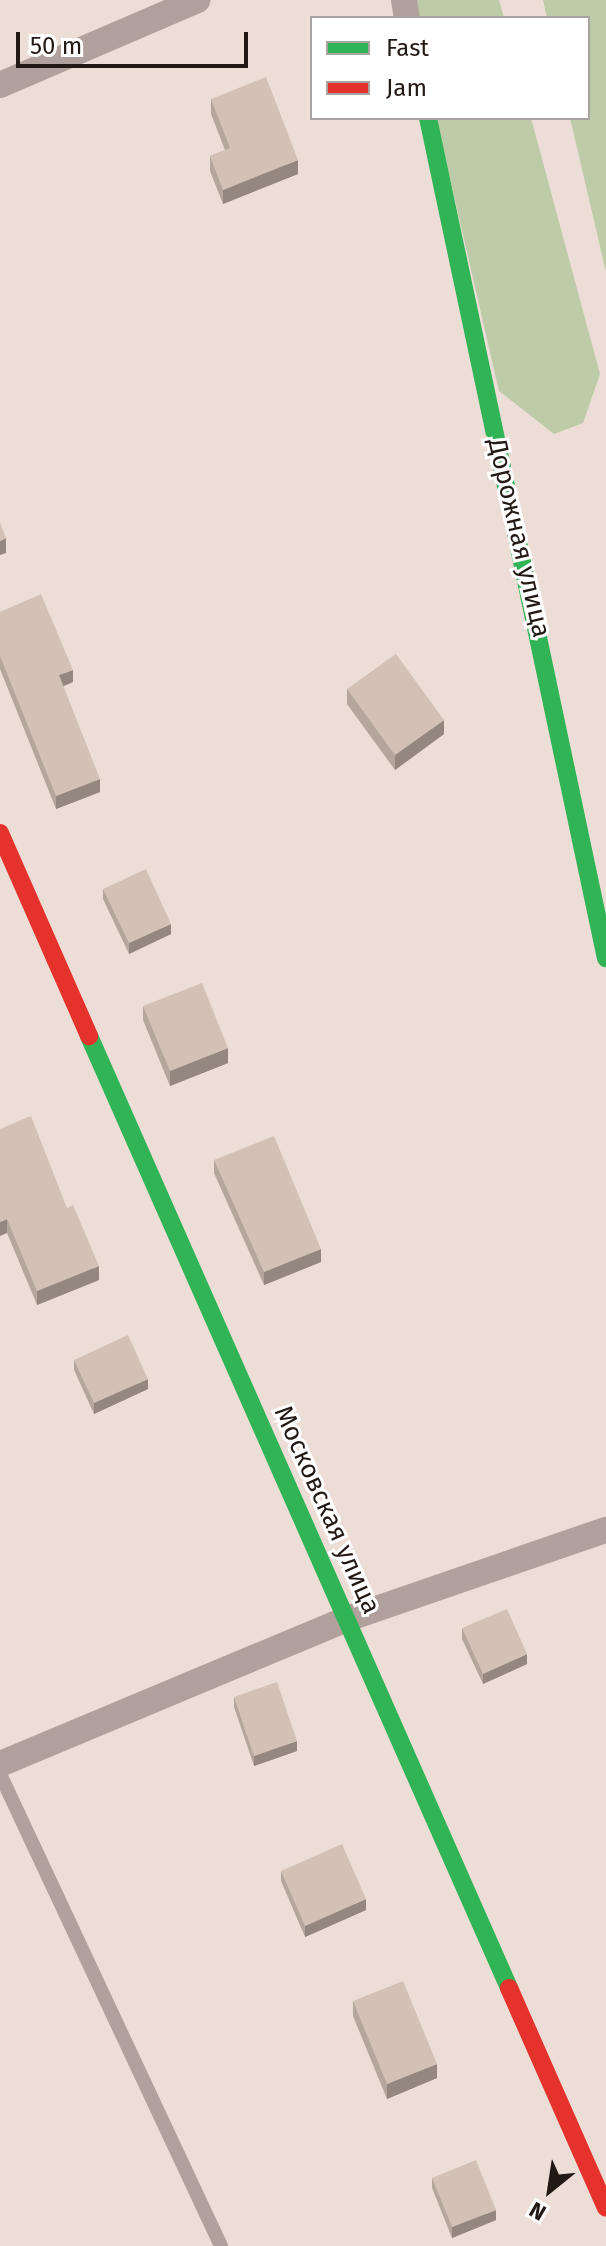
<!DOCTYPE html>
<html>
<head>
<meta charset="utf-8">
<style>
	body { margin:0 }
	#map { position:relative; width:606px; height:2246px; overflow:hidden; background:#ecded6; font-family:"Fira Sans",sans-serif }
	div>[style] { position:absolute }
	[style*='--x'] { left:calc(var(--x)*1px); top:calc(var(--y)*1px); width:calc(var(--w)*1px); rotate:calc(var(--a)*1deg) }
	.forest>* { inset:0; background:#becba8 }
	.lane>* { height:14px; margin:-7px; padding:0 7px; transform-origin:7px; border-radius:7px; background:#b1a19d }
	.street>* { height:26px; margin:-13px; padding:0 13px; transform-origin:13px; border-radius:13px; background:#b1a19d }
	.fast>* { height:18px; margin:-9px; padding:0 9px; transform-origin:9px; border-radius:9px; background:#30b455 }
	.jam>* { height:18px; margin:-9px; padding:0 9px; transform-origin:9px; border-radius:9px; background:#e5322d }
	.wall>* { inset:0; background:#b5a69d }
	.shaded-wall>* { inset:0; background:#948780 }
	.building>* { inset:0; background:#d3c1b7 }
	span { translate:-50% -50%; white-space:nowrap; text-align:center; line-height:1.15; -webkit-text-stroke:6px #fff; paint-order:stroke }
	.street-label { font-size:26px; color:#221915 }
	.legend { position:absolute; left:310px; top:16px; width:280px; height:104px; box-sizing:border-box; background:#fff; border:2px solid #a7a3a1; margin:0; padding:10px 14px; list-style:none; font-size:24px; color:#221915 }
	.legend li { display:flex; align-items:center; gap:16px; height:40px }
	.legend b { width:40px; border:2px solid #a7a3a1 }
	.north { position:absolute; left:510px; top:2150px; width:80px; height:80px; -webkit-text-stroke:6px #fff; paint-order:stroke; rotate:210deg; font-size:22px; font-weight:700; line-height:32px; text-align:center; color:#221915 }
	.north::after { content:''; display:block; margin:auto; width:28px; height:36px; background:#221915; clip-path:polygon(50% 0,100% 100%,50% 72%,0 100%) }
	.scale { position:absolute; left:16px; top:32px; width:232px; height:36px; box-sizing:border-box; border:4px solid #221915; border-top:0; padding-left:10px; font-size:24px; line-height:28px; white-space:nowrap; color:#221915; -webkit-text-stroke:6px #fff; paint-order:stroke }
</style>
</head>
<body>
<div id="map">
	<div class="forest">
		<i style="clip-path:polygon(408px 0,499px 0,504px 18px,412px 18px)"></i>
		<i style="clip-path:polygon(543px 0,606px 0,606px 272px,570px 118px,588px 118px,588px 18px,547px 18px)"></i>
		<i style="clip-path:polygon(436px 118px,531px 118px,600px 374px,583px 423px,554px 434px,499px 391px)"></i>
	</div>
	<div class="lane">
		<i style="--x:0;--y:1774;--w:521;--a:64.91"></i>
	</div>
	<div class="street">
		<i style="--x:404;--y:0;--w:18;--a:81"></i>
		<i style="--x:0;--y:85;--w:215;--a:-23.3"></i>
		<i style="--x:0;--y:1764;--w:376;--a:-22.7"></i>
		<i style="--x:347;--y:1619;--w:274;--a:-19"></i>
	</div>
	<div class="fast">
		<i style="--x:428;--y:118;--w:859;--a:78.04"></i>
		<i style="--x:89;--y:1036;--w:1041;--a:66.19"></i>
	</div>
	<div class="jam">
		<i style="--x:0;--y:833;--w:222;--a:66.3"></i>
		<i style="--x:509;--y:1988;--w:240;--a:66.2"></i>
	</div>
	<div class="wall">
		<i style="clip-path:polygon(211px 99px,298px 174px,223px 204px,210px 171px,210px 156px,225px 150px,211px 114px)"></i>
		<i style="clip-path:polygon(0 612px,73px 682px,63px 686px,100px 792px,56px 809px,0 669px)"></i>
		<i style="clip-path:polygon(347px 689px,444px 734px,395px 770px,347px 704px)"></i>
		<i style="clip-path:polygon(103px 889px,171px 934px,129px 954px,103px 899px)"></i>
		<i style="clip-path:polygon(143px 1006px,228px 1063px,170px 1086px,143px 1020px)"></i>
		<i style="clip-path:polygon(0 1129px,67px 1208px,99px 1280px,37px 1305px,7px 1233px)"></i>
		<i style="clip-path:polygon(214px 1160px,321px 1262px,264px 1285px,214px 1173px)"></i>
		<i style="clip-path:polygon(74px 1360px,148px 1389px,94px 1414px,74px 1370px)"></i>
		<i style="clip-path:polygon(462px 1628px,527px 1664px,483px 1684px,462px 1639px)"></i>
		<i style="clip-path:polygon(234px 1697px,297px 1751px,254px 1766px,234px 1707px)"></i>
		<i style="clip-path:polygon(281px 1871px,366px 1910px,305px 1937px,281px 1881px)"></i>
		<i style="clip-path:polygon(353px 2001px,437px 2078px,387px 2099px,353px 2016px)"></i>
		<i style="clip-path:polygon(432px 2178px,496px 2220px,452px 2238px,432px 2188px)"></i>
	</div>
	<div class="shaded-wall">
		<i style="clip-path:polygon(298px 160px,298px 174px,223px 204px,223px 190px)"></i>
		<i style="clip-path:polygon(6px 538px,6px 553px,0 555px,0 541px)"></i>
		<i style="clip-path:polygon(73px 670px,73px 682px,59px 688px,59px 675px)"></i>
		<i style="clip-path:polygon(444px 720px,444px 734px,395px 770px,395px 755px)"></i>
		<i style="clip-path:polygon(100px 779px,100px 792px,56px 809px,56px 796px)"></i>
		<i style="clip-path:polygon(171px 924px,171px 934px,129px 954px,129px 943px)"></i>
		<i style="clip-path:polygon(228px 1048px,228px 1063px,170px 1086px,170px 1071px)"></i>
		<i style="clip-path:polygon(7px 1219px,7px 1233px,0 1236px,0 1222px)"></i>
		<i style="clip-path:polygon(321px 1249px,321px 1262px,264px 1285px,264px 1272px)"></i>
		<i style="clip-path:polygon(99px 1266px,99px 1280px,37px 1305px,37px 1291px)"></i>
		<i style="clip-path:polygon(148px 1379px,148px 1389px,94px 1414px,94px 1403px)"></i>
		<i style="clip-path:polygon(527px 1654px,527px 1664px,483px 1684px,483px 1674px)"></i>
		<i style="clip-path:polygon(297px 1741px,297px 1751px,254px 1766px,254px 1756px)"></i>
		<i style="clip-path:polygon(366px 1899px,366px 1910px,305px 1937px,305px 1926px)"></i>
		<i style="clip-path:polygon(437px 2064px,437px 2078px,387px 2099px,387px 2084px)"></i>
		<i style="clip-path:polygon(496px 2210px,496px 2220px,452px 2238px,452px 2227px)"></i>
	</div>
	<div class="building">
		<i style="clip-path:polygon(266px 77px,298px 160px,223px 190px,210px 156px,230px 148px,211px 99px)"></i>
		<i style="clip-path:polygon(0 522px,6px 538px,0 541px)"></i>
		<i style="clip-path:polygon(41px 594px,73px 670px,59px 675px,100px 779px,56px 796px,0 656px,0 612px)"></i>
		<i style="clip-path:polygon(396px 654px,444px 720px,395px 755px,347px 689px)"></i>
		<i style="clip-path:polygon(146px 869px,171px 924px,129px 943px,103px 889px)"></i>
		<i style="clip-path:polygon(202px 983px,228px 1048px,170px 1071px,143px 1006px)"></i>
		<i style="clip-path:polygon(31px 1116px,67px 1208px,73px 1205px,99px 1266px,37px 1291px,7px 1219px,0 1222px,0 1129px)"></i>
		<i style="clip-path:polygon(274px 1136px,321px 1249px,264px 1272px,214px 1160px)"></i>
		<i style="clip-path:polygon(128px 1335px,148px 1379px,94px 1403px,74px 1360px)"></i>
		<i style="clip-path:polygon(507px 1609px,527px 1654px,483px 1674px,462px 1628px)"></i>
		<i style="clip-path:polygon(277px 1682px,297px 1741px,254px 1756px,234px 1697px)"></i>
		<i style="clip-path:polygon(342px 1844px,366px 1899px,305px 1926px,281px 1871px)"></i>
		<i style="clip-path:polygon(403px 1981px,437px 2064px,387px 2084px,353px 2001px)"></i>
		<i style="clip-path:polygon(476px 2160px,496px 2210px,452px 2227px,432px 2178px)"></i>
	</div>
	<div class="street-label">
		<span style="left:519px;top:538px;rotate:77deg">Дорожная улица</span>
		<span style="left:327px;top:1510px;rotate:66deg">Московская улица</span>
	</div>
	<ul class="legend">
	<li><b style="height:10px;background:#30b455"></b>Fast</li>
	<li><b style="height:10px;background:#e5322d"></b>Jam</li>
	</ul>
	<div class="north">N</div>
	<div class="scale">50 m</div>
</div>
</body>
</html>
